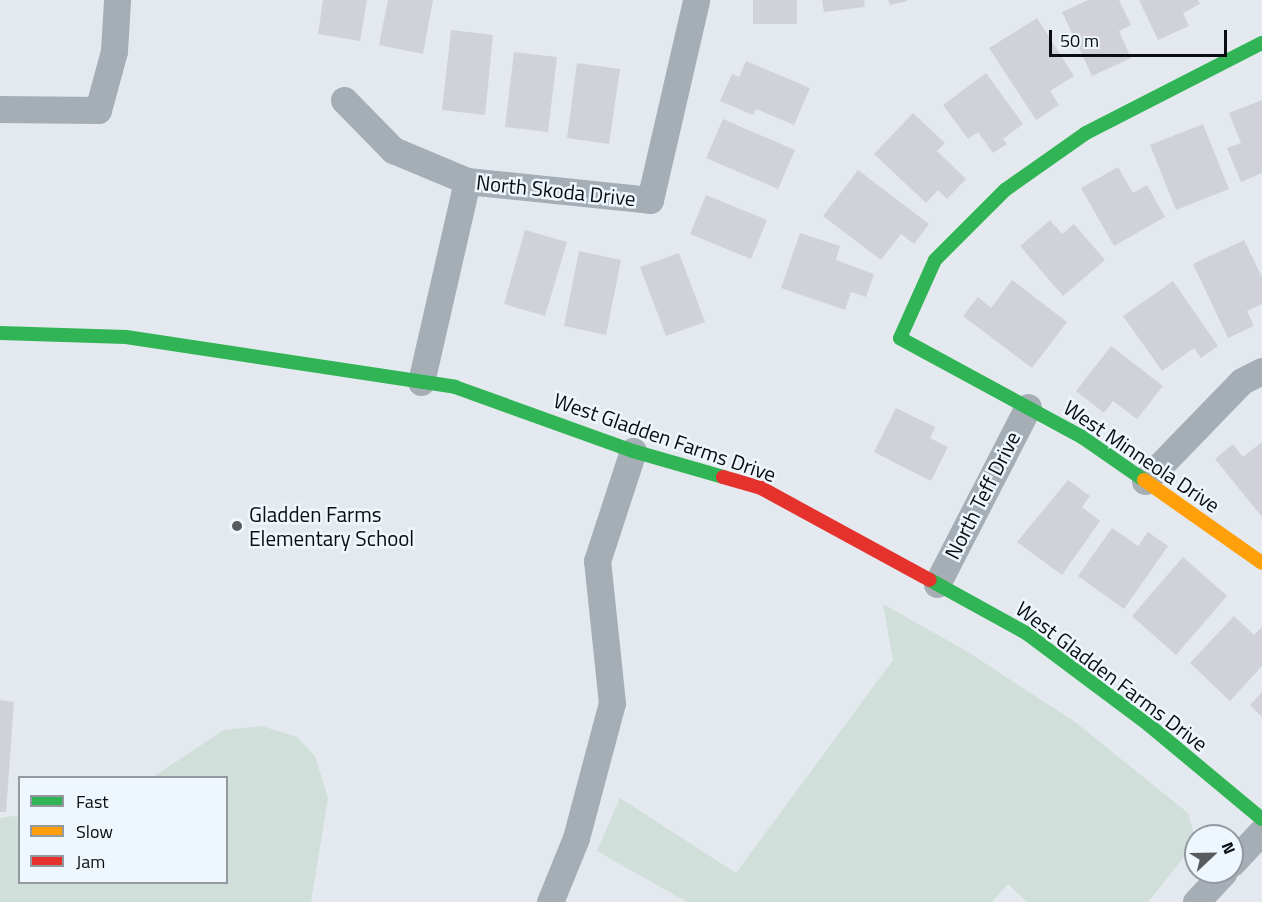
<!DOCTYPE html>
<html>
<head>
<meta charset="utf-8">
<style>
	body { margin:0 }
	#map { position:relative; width:1262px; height:902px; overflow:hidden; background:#e3e9ee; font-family:"Titillium Web",sans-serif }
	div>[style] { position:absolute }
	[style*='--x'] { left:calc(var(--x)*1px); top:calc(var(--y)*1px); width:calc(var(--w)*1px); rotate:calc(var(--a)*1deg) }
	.green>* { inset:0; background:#d0dfda }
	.building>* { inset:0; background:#d1d2d9 }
	.street>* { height:27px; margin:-13.5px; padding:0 13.5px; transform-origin:13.5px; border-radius:13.5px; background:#a4aeb4 }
	.fast>* { height:14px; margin:-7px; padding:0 7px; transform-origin:7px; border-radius:7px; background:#30b455 }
	.slow>* { height:14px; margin:-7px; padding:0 7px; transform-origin:7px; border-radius:7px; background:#ff9f0a }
	.jam>* { height:14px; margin:-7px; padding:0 7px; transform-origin:7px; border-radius:7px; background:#e5322d }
	.dots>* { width:16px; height:16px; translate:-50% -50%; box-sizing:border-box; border:3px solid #eef6fe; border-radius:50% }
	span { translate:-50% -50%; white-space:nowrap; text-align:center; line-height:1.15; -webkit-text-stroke:5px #eef6fe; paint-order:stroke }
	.street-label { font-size:21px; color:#0b0e11 }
	.poi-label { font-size:21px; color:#0b0e11 }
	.left { translate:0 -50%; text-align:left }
	.legend { position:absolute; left:18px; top:776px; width:210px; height:108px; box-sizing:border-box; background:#eef6fe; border:2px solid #93999f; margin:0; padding:8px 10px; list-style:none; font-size:18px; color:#0b0e11 }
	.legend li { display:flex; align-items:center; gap:12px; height:30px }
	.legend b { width:30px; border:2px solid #93999f }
	.north { position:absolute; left:1184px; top:824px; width:60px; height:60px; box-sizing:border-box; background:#eef6fe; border:2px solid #93999f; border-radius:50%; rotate:68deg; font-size:16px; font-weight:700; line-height:24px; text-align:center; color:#0b0e11 }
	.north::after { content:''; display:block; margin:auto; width:21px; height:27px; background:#575b5e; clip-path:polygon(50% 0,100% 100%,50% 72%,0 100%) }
	.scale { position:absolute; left:1049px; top:30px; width:178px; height:27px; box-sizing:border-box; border:3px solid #0b0e11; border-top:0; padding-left:8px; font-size:18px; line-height:21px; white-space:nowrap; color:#0b0e11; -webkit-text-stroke:4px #eef6fe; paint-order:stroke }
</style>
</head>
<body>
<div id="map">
	<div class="green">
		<i style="clip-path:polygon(883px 604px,968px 652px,1075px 722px,1188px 813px,1196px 842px,1148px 902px,1027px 902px,1008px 884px,992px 902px,687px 902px,597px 851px,620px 798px,736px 873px,893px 660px)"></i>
		<i style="clip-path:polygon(262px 726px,297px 737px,315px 756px,328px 798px,311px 902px,0 902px,0 818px,13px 816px,19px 817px,20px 882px,226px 882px,226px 778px,153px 777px,224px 730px)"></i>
	</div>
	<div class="building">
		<i style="clip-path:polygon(323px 0,367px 0,360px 41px,318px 34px)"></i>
		<i style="clip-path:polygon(388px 0,433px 0,423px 54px,379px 45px)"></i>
		<i style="clip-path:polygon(753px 0,797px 0,797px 24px,753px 24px)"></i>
		<i style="clip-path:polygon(822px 0,864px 0,865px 7px,824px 12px)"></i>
		<i style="clip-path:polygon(888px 0,907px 0,907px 1px,890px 5px)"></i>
		<i style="clip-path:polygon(1088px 0,1119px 0,1131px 25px,1119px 31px,1131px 58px,1092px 76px,1062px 12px)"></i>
		<i style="clip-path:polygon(1139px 0,1198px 0,1200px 4px,1183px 13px,1189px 26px,1158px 40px)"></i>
		<i style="clip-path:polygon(1037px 18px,1074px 76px,1050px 91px,1059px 105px,1036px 120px,989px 48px)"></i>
		<i style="clip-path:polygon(451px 30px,493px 35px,485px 115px,442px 110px)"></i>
		<i style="clip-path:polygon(514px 52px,557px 57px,548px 132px,505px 127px)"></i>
		<i style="clip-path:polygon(746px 61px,810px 88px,794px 125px,756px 109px,753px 115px,720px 101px,732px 74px,739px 77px)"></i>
		<i style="clip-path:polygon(577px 63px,620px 69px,609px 144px,567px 138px)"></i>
		<i style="clip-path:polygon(986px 73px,1023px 124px,1003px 139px,1007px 144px,993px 153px,978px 132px,968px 139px,943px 105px)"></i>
		<i style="clip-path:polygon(1262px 100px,1262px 173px,1241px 182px,1227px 148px,1241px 143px,1229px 113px)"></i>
		<i style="clip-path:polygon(913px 113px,945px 143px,937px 151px,966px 179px,947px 199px,938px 190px,926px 203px,874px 154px)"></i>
		<i style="clip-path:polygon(723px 119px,795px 150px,778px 189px,706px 158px)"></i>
		<i style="clip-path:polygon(1203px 124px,1229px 189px,1176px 210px,1150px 145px)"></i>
		<i style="clip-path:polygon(1118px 167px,1133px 193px,1147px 185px,1165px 217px,1114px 246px,1081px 188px)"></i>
		<i style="clip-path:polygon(858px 170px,929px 224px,914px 244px,901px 234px,881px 260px,823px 216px)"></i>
		<i style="clip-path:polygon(706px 195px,767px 220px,751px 259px,690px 234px)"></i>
		<i style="clip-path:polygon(1050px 220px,1062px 234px,1074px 224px,1105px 260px,1063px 296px,1020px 246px)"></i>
		<i style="clip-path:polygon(525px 230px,567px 242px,545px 316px,504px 304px)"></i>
		<i style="clip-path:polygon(800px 233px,840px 246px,836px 260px,874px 274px,866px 297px,851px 292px,845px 310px,781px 288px)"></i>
		<i style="clip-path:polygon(1244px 240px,1262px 277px,1262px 304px,1247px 311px,1254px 326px,1228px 338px,1193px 264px)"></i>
		<i style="clip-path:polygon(579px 251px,621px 260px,606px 335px,564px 326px)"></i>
		<i style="clip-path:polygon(679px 253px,705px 322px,666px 336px,640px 267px)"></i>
		<i style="clip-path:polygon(1012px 280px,1067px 322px,1032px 368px,963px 316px,978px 297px,991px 308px)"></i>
		<i style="clip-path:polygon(1173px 281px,1218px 346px,1201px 358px,1194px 348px,1162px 371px,1123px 316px)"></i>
		<i style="clip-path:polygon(1111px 346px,1163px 386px,1137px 419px,1113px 401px,1104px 413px,1076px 391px)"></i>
		<i style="clip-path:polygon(896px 408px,935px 427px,930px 438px,948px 447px,931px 481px,874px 452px)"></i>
		<i style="clip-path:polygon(1262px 442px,1262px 517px,1215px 459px,1233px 444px,1243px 457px)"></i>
		<i style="clip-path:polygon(1068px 480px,1090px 496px,1082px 507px,1100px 521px,1062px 575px,1017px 542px)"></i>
		<i style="clip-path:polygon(1112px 528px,1138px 546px,1148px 532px,1168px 546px,1124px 609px,1078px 576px)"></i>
		<i style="clip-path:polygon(1183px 557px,1227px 596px,1176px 655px,1132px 616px)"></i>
		<i style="clip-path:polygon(1234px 616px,1254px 635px,1262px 627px,1262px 666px,1230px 701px,1190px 663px)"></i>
		<i style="clip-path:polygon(1262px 692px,1262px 717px,1250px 705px)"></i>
		<i style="clip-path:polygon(0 700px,14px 702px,6px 812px,0 812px)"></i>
	</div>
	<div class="street">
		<i style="--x:344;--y:100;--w:70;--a:45.6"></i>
		<i style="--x:393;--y:150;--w:80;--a:22.7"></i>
		<i style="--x:467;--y:181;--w:184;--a:5.9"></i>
		<i style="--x:650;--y:200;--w:205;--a:-77"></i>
		<i style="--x:0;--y:109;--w:98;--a:0.6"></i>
		<i style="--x:98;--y:110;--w:61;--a:-74.8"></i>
		<i style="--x:114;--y:51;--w:51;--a:-86.6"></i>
		<i style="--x:421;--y:382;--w:206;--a:-77.1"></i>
		<i style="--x:1145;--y:481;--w:139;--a:-45.9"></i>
		<i style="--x:1242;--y:381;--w:22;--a:-27"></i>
		<i style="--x:937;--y:584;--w:199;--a:-62.8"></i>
		<i style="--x:1232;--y:863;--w:44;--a:-46.8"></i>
		<i style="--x:550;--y:902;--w:69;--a:-67.9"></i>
		<i style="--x:576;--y:838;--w:140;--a:-75.1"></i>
		<i style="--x:612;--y:703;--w:143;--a:-96"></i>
		<i style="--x:597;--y:561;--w:116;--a:-71.9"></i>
		<i style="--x:1196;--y:902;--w:41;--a:-47"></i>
	</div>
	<div class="fast">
		<i style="--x:0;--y:333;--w:126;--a:1.8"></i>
		<i style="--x:126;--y:337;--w:333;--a:8.6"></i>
		<i style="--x:455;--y:387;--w:189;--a:19.8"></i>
		<i style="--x:633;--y:451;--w:94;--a:16.1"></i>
		<i style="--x:1144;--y:480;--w:75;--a:-145.3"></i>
		<i style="--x:1082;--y:437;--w:207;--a:-151.5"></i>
		<i style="--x:900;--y:338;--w:85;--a:-65.8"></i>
		<i style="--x:935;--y:260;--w:99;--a:-45"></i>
		<i style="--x:1005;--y:190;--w:99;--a:-35.1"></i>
		<i style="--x:1086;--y:133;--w:198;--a:-27.1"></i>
		<i style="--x:930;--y:580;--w:110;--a:28.9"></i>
		<i style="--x:1026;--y:633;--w:154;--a:36.8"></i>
		<i style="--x:1149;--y:725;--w:147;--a:39.8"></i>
	</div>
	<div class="slow">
		<i style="--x:1144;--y:480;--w:144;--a:35.1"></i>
	</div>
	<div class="jam">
		<i style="--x:723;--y:477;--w:40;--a:16"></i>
		<i style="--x:761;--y:488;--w:192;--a:28.6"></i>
	</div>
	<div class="dots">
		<i style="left:237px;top:526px;background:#575b5e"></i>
	</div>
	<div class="street-label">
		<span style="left:556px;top:190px;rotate:6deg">North Skoda Drive</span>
		<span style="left:665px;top:437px;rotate:19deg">West Gladden Farms Drive</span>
		<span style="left:1142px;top:456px;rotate:34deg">West Minneola Drive</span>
		<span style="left:982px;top:495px;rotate:-63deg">North Teff Drive</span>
		<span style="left:1112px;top:676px;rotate:37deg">West Gladden Farms Drive</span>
	</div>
	<div class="poi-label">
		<span class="left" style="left:249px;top:526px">Gladden Farms<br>Elementary School</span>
	</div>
	<ul class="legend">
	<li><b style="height:8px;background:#30b455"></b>Fast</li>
	<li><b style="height:8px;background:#ff9f0a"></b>Slow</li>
	<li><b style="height:8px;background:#e5322d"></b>Jam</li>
	</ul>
	<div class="north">N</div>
	<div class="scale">50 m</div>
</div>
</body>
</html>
